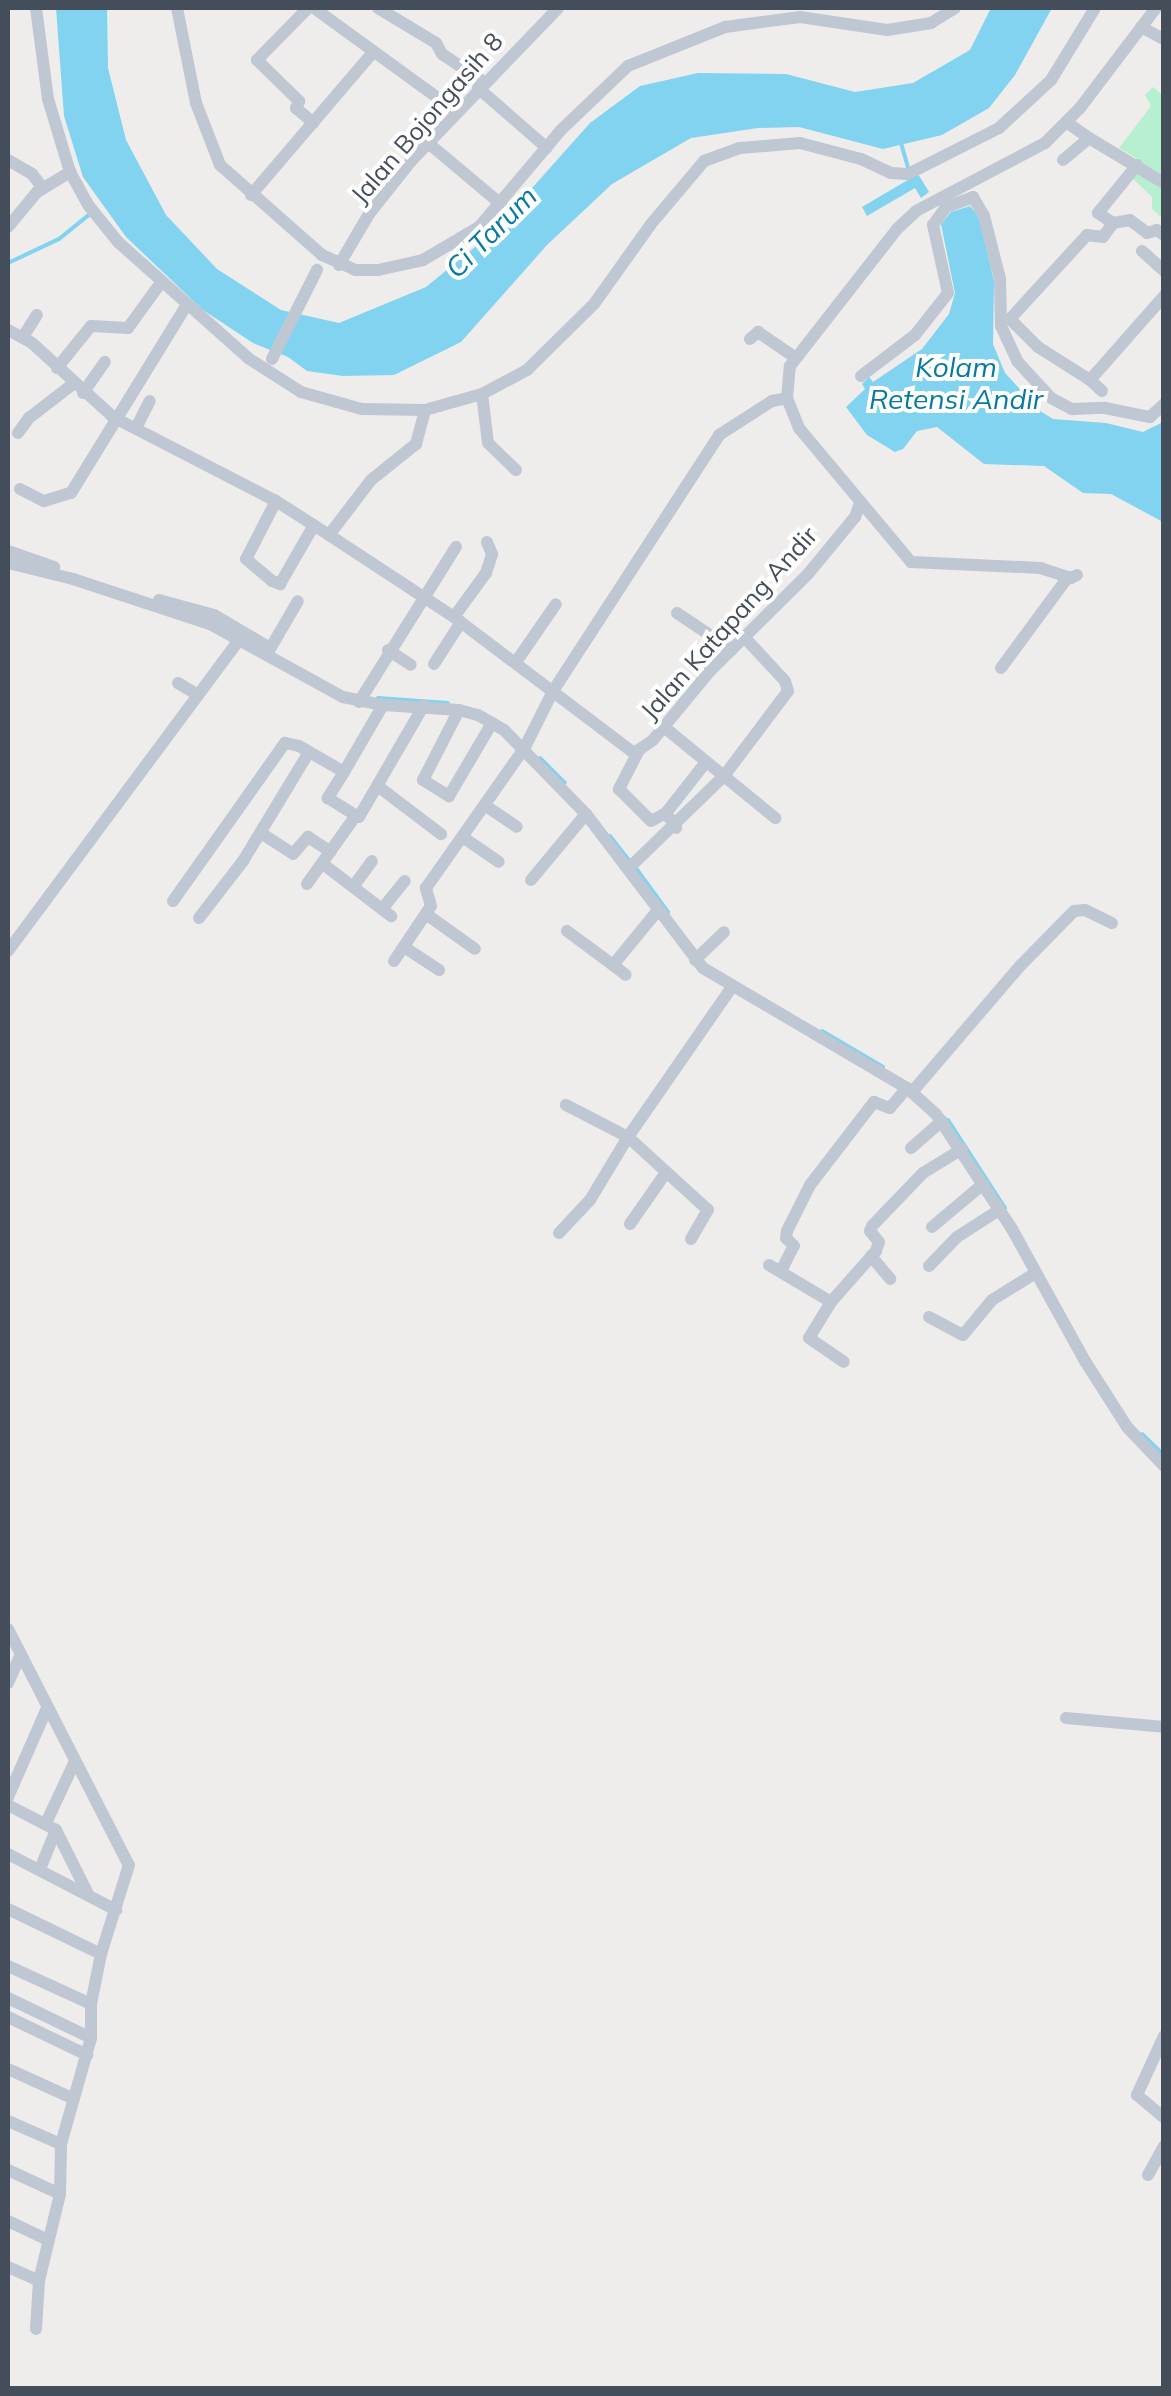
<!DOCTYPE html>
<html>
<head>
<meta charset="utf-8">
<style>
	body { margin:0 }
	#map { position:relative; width:1171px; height:2396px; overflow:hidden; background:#efecec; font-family:Mulish,sans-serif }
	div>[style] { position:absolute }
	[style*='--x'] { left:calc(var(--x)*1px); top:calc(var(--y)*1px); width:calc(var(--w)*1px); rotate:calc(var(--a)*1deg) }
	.green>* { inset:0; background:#b6f0d0 }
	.water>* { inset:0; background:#81d3f0 }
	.stream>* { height:4px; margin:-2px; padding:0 2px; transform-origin:2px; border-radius:2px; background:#81d3f0 }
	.minor>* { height:12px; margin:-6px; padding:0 6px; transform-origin:6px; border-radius:6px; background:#bec7d2 }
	span { translate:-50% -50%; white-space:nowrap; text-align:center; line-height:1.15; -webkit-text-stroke:8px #fff; paint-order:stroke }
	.street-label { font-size:25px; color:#444e5a }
	.water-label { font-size:28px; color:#067aa3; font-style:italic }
	.frame { position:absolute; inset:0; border:10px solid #444e5a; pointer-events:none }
</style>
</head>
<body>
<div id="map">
	<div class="green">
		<i style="clip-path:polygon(1153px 87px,1163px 96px,1163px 219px,1152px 209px,1152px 197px,1133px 179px,1143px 162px,1119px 148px,1151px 106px,1145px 95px)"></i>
	</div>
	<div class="water">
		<i style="clip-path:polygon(56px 8px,107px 8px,108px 68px,126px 140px,166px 215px,217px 269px,281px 310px,339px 323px,426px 287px,491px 234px,590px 123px,640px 86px,698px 73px,786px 74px,855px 92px,913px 83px,970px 50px,991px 8px,1052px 8px,1015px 75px,989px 108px,942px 135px,883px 149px,799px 127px,758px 128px,691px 138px,612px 184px,547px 245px,461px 342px,394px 375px,343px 376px,307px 371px,288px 357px,253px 343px,203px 310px,126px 237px,83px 177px,64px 116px)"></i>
		<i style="clip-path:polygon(918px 174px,929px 192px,921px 198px,915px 188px,867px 216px,862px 207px)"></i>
		<i style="clip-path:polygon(970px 206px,979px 217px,994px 281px,993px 344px,1005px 373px,1040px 411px,1053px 419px,1106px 423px,1143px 432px,1163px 422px,1163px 522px,1111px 494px,1083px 493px,1044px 466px,984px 464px,937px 427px,917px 431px,903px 449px,895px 452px,867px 435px,846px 407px,865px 389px,862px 384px,869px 377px,873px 382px,922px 349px,949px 314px,955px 293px,941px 224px,951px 212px)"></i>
	</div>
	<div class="stream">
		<i style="--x:901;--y:143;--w:25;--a:74"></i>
		<i style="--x:8;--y:263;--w:56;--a:-25.2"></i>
		<i style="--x:59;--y:239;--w:38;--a:-39"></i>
		<i style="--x:378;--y:698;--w:70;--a:4.1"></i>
		<i style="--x:540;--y:758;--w:35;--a:45"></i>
		<i style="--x:610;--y:836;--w:31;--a:52"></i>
		<i style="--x:635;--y:867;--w:56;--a:53.7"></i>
		<i style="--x:822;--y:1031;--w:71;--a:30.5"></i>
		<i style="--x:948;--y:1120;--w:105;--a:57.1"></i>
		<i style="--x:1142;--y:1434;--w:30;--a:44"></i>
	</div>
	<div class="minor">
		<i style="--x:36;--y:8;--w:92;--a:82.5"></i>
		<i style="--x:48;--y:99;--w:76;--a:73.2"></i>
		<i style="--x:70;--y:172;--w:39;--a:61"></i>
		<i style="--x:89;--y:206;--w:46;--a:51.1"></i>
		<i style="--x:118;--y:242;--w:174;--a:41.7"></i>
		<i style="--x:248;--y:358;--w:63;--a:32.7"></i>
		<i style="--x:301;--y:392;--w:63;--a:15.6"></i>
		<i style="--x:362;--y:409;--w:63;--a:0.9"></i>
		<i style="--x:425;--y:410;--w:59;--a:-15.7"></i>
		<i style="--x:482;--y:394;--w:51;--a:-28.1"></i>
		<i style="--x:527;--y:370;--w:94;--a:-44.6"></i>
		<i style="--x:594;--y:304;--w:98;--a:-54.5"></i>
		<i style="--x:651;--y:224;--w:82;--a:-49.9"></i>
		<i style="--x:704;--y:161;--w:38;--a:-20"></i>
		<i style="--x:740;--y:148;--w:60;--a:-4.8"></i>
		<i style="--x:800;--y:143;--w:63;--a:14.7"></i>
		<i style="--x:861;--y:159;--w:33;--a:25"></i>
		<i style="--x:891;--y:173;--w:17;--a:3"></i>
		<i style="--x:908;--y:174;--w:102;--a:-26.8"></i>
		<i style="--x:999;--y:128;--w:71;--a:-42.7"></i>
		<i style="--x:1051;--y:80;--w:84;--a:-58.6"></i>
		<i style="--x:177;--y:8;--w:97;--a:78.7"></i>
		<i style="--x:196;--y:103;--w:66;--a:68.8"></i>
		<i style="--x:220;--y:165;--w:136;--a:41.4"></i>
		<i style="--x:322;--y:255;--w:36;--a:24"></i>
		<i style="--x:355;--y:270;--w:23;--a:0"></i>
		<i style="--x:378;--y:270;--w:46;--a:-12.5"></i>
		<i style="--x:423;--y:260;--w:65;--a:-30.5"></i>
		<i style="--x:479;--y:227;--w:127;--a:-49.8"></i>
		<i style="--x:561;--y:130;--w:93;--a:-43.7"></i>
		<i style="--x:628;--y:66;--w:105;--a:-21.9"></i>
		<i style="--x:725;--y:27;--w:76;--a:-7.6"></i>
		<i style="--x:800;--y:17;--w:88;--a:8.5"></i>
		<i style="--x:887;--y:30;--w:45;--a:-9"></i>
		<i style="--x:931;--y:23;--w:28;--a:-32"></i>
		<i style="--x:308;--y:8;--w:73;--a:134.4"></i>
		<i style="--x:257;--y:60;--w:59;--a:44.3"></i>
		<i style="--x:299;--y:101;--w:8;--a:113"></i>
		<i style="--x:296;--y:108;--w:23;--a:41"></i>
		<i style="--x:314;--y:8;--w:175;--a:36"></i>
		<i style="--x:378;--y:8;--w:68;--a:31.1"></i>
		<i style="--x:436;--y:43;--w:13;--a:61"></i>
		<i style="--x:442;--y:54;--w:50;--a:33.7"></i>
		<i style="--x:1141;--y:27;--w:26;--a:28"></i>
		<i style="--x:478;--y:88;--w:91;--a:41"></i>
		<i style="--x:1089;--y:138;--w:87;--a:31"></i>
		<i style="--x:427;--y:142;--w:97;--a:40"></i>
		<i style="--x:8;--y:160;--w:28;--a:30"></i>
		<i style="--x:32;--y:174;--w:18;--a:52"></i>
		<i style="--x:1063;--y:160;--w:34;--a:-40"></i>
		<i style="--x:1089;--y:138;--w:28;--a:-145"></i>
		<i style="--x:1137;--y:165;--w:62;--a:129.1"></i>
		<i style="--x:1098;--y:213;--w:18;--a:34"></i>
		<i style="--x:1113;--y:223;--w:17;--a:-10"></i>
		<i style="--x:1130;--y:220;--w:21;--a:37"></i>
		<i style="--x:1147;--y:233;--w:10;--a:-17"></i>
		<i style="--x:1157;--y:230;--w:9;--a:36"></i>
		<i style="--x:251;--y:195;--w:188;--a:-49.5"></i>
		<i style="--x:8;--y:227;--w:45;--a:-50.4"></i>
		<i style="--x:37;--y:192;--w:39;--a:-31"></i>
		<i style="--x:1142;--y:251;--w:30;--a:42"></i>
		<i style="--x:339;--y:265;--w:59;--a:-59.5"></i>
		<i style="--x:369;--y:214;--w:68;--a:-51.6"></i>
		<i style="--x:411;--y:161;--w:212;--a:-46.1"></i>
		<i style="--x:8;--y:330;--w:27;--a:28"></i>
		<i style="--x:32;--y:343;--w:110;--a:42.4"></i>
		<i style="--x:113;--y:417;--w:183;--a:27.3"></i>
		<i style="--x:276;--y:501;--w:63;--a:32.7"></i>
		<i style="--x:329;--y:535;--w:149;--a:33.3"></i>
		<i style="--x:454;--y:617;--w:226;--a:37.1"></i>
		<i style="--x:634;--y:753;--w:23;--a:-34"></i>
		<i style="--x:653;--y:740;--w:88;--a:-50.5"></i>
		<i style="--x:709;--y:672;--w:139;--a:-44.7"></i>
		<i style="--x:808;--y:574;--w:74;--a:-50.5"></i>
		<i style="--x:855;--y:517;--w:15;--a:-70"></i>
		<i style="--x:23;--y:337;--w:26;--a:-58"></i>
		<i style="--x:750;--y:339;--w:11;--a:-41"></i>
		<i style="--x:758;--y:332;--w:46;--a:34.4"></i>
		<i style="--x:272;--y:359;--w:100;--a:-63.2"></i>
		<i style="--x:57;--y:368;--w:54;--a:-51"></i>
		<i style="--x:91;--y:326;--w:37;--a:3"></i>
		<i style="--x:128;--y:328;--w:54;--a:-54"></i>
		<i style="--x:861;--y:376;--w:68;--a:-37.2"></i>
		<i style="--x:915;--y:335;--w:53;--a:-51.8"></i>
		<i style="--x:948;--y:293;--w:70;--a:-102.4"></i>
		<i style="--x:933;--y:225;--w:22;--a:-54"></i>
		<i style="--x:946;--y:207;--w:29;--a:-20"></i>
		<i style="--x:973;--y:197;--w:22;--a:60"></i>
		<i style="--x:984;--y:216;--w:65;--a:75.7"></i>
		<i style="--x:1000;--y:279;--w:47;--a:88.8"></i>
		<i style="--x:1001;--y:326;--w:38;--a:65"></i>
		<i style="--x:1017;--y:361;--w:50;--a:47.4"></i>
		<i style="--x:1051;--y:398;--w:24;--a:28"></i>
		<i style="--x:1072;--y:409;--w:33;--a:-2"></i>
		<i style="--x:1105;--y:408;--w:46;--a:11.3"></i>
		<i style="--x:1150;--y:417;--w:19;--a:-43"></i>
		<i style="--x:1090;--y:380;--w:62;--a:-147.6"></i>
		<i style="--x:1038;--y:347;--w:40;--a:-135"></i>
		<i style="--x:1010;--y:319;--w:114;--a:-47.5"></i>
		<i style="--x:1087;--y:235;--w:16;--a:7"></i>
		<i style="--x:1103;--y:237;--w:17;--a:-54"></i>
		<i style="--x:1102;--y:391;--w:16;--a:-137"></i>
		<i style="--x:1090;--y:380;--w:112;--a:-48.6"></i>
		<i style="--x:83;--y:393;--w:38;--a:-55"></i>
		<i style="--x:482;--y:394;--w:49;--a:83"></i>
		<i style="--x:488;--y:443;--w:39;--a:44"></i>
		<i style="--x:137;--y:426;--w:28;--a:-63"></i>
		<i style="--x:18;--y:433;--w:19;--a:-54"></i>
		<i style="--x:29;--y:418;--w:56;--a:-37.7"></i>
		<i style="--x:20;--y:489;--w:27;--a:27"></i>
		<i style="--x:44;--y:501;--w:28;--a:-17"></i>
		<i style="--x:71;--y:493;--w:220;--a:-58.4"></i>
		<i style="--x:276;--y:501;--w:65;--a:117.3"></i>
		<i style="--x:246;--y:559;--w:34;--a:40"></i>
		<i style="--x:272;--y:581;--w:9;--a:21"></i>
		<i style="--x:280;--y:584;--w:68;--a:-60"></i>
		<i style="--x:329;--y:535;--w:69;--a:-52.6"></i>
		<i style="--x:371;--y:480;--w:58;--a:-38.7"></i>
		<i style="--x:416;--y:444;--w:35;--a:-75"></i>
		<i style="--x:8;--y:551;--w:49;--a:19.2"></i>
		<i style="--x:8;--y:563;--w:67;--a:13.8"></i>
		<i style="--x:73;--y:579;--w:144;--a:18.2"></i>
		<i style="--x:210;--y:624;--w:152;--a:28.8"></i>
		<i style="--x:343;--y:697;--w:41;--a:11.3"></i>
		<i style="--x:383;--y:705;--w:76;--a:3.8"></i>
		<i style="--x:459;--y:710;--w:20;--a:15"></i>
		<i style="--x:478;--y:715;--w:30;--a:30"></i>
		<i style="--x:504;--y:730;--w:117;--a:45.7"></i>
		<i style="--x:586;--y:814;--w:193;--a:52.8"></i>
		<i style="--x:703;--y:968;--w:237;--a:30.5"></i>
		<i style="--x:907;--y:1088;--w:39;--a:42"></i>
		<i style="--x:936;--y:1114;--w:138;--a:56.5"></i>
		<i style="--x:1012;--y:1229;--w:151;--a:61.1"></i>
		<i style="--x:1085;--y:1361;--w:78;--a:57.5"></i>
		<i style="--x:1127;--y:1427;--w:54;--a:46.5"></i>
		<i style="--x:1077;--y:575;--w:7;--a:153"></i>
		<i style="--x:1071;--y:578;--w:32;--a:-162"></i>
		<i style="--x:1041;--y:568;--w:130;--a:-177.4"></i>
		<i style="--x:911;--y:562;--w:175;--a:-129.9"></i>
		<i style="--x:799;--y:428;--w:32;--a:-112"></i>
		<i style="--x:787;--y:398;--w:32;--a:-85"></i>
		<i style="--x:790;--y:366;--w:174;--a:-52"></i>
		<i style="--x:897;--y:229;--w:26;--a:-43"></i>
		<i style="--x:916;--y:211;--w:146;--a:-27.8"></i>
		<i style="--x:1045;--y:143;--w:49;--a:-45"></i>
		<i style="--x:1080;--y:108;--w:126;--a:-52.8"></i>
		<i style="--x:159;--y:600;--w:57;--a:15.3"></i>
		<i style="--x:214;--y:615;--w:65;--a:30.5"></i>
		<i style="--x:677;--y:613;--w:66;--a:33.9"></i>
		<i style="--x:454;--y:617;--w:54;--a:-54"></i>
		<i style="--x:486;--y:573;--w:20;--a:-72"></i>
		<i style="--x:492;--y:554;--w:13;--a:-113"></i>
		<i style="--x:388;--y:650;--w:27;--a:33"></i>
		<i style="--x:267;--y:654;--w:61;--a:-59.7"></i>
		<i style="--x:516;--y:662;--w:70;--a:-55.4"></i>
		<i style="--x:434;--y:664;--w:50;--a:-57.3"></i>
		<i style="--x:1001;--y:668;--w:113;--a:-53.6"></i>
		<i style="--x:178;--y:683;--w:23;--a:31"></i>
		<i style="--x:359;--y:702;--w:183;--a:-58"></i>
		<i style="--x:459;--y:710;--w:79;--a:117.2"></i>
		<i style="--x:423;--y:780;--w:31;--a:32"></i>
		<i style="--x:449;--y:796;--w:85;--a:-59.5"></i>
		<i style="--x:664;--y:727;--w:144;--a:39.3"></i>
		<i style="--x:638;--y:752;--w:42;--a:117.2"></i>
		<i style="--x:619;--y:789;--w:45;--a:45"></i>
		<i style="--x:651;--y:821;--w:17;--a:-28"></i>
		<i style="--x:666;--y:813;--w:18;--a:56"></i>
		<i style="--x:344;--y:772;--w:31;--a:122"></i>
		<i style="--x:328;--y:798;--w:36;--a:32"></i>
		<i style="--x:359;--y:817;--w:129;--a:-59.9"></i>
		<i style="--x:379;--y:787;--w:78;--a:37.2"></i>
		<i style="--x:486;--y:806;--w:37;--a:34"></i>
		<i style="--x:666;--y:813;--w:65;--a:-51.9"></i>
		<i style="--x:261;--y:833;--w:38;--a:33"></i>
		<i style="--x:293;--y:854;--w:23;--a:-49"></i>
		<i style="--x:308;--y:837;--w:27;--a:33"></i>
		<i style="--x:464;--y:838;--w:42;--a:34.4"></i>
		<i style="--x:323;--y:864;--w:86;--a:37.4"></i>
		<i style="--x:629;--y:868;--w:132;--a:-44.1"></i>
		<i style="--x:724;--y:776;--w:106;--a:-53"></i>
		<i style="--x:788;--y:691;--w:10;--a:-107"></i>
		<i style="--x:785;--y:681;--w:59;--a:-132.9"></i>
		<i style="--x:531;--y:880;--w:86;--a:-50.2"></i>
		<i style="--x:307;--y:884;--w:81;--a:-54.5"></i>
		<i style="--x:353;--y:887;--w:32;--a:-54"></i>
		<i style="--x:173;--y:901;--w:194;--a:-54.7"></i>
		<i style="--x:285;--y:743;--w:14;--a:12"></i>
		<i style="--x:299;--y:746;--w:52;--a:30"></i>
		<i style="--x:344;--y:772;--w:78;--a:-59.8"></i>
		<i style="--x:382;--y:909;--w:36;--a:-51"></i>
		<i style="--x:426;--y:914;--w:60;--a:35.5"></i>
		<i style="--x:199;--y:918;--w:72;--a:-52.3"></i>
		<i style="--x:243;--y:861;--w:127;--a:-58.8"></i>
		<i style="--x:567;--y:931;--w:57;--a:36.5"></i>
		<i style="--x:613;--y:965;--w:72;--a:-50.6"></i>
		<i style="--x:404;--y:947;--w:42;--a:33.3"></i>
		<i style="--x:8;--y:951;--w:387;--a:-53.4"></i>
		<i style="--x:695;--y:960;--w:40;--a:-44"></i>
		<i style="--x:394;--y:961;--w:66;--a:-56.1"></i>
		<i style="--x:431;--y:906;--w:19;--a:-106"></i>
		<i style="--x:426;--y:888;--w:172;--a:-54.9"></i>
		<i style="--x:525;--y:747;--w:63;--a:-63.4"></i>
		<i style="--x:553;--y:691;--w:305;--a:-57"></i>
		<i style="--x:719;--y:435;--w:63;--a:-32.7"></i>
		<i style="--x:772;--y:401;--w:15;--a:-11"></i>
		<i style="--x:613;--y:965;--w:16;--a:38"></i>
		<i style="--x:912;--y:1092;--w:167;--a:-49.4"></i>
		<i style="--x:1021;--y:965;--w:76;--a:-45.5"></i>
		<i style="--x:1074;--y:911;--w:11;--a:-5"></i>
		<i style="--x:1085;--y:910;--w:30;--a:26"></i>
		<i style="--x:911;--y:1148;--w:41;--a:-41.1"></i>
		<i style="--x:630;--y:1224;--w:61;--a:-55"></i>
		<i style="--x:932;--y:1227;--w:67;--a:-40.1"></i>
		<i style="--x:559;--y:1233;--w:45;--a:-46.8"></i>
		<i style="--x:590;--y:1200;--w:74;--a:-58.9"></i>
		<i style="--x:628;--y:1137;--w:70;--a:-152.7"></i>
		<i style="--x:691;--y:1239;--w:34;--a:-60"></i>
		<i style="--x:708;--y:1210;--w:108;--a:-137.6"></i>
		<i style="--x:628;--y:1137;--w:183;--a:-55.3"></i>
		<i style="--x:871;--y:1256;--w:30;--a:50"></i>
		<i style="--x:769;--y:1265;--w:72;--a:30.8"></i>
		<i style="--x:831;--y:1302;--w:68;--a:-48.6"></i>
		<i style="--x:876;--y:1251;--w:9;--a:-72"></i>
		<i style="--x:879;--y:1242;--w:14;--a:-129"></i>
		<i style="--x:870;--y:1231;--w:5;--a:-68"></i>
		<i style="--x:872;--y:1226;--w:74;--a:-46.1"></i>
		<i style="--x:923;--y:1173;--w:46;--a:-31.6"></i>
		<i style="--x:929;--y:1266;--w:40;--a:-46"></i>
		<i style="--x:957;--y:1237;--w:50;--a:-32.7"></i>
		<i style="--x:781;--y:1271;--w:28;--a:-63"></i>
		<i style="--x:794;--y:1246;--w:11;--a:-135"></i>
		<i style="--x:786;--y:1238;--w:7;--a:-82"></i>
		<i style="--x:787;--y:1231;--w:51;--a:-63.4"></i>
		<i style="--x:810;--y:1185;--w:105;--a:-52.4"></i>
		<i style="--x:874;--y:1102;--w:17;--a:21"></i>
		<i style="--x:890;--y:1108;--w:26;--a:-50"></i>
		<i style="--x:831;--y:1302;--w:42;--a:121.4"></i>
		<i style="--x:809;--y:1338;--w:42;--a:34.4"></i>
		<i style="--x:929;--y:1317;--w:38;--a:28"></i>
		<i style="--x:963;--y:1335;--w:45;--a:-50.4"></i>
		<i style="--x:992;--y:1300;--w:49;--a:-31.8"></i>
		<i style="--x:8;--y:1629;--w:265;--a:62.9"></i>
		<i style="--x:129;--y:1865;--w:93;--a:107.5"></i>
		<i style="--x:101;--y:1954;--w:51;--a:101.3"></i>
		<i style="--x:91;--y:2004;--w:34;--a:90"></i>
		<i style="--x:91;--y:2038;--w:110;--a:105.8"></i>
		<i style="--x:61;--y:2144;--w:50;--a:91.1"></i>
		<i style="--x:60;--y:2194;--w:89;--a:103.6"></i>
		<i style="--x:39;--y:2281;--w:48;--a:93.6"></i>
		<i style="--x:8;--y:1683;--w:30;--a:-66"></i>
		<i style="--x:1066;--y:1718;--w:98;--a:5.2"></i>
		<i style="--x:8;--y:1797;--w:97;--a:-66.3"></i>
		<i style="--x:8;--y:1805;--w:54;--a:27.5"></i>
		<i style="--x:56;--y:1830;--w:72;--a:63.4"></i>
		<i style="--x:46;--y:1823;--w:68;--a:-64.9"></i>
		<i style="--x:8;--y:1854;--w:122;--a:27.4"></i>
		<i style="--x:40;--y:1869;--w:42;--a:-67.7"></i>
		<i style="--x:8;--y:1909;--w:103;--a:25.8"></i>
		<i style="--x:8;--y:1966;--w:91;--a:24.6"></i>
		<i style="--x:8;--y:1998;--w:92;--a:25.7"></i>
		<i style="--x:8;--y:2017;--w:88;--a:25.7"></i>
		<i style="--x:1164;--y:2036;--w:65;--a:114.6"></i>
		<i style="--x:1137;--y:2095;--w:35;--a:40"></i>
		<i style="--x:8;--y:2069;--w:72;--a:24.4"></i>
		<i style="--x:8;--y:2121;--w:58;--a:23.5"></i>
		<i style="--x:8;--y:2170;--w:57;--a:24.8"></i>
		<i style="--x:1148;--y:2175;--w:33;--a:-61"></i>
		<i style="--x:8;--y:2221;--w:44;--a:25.4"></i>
		<i style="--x:8;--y:2267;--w:34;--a:24"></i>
	</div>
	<div class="street-label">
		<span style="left:427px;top:118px;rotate:-49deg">Jalan Bojongasih 8</span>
		<span style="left:729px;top:623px;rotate:-48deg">Jalan Katapang Andir</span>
	</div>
	<div class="water-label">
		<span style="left:491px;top:232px;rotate:-45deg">Ci Tarum</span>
		<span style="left:956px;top:383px">Kolam<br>Retensi Andir</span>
	</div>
	<div class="frame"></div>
</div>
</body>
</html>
